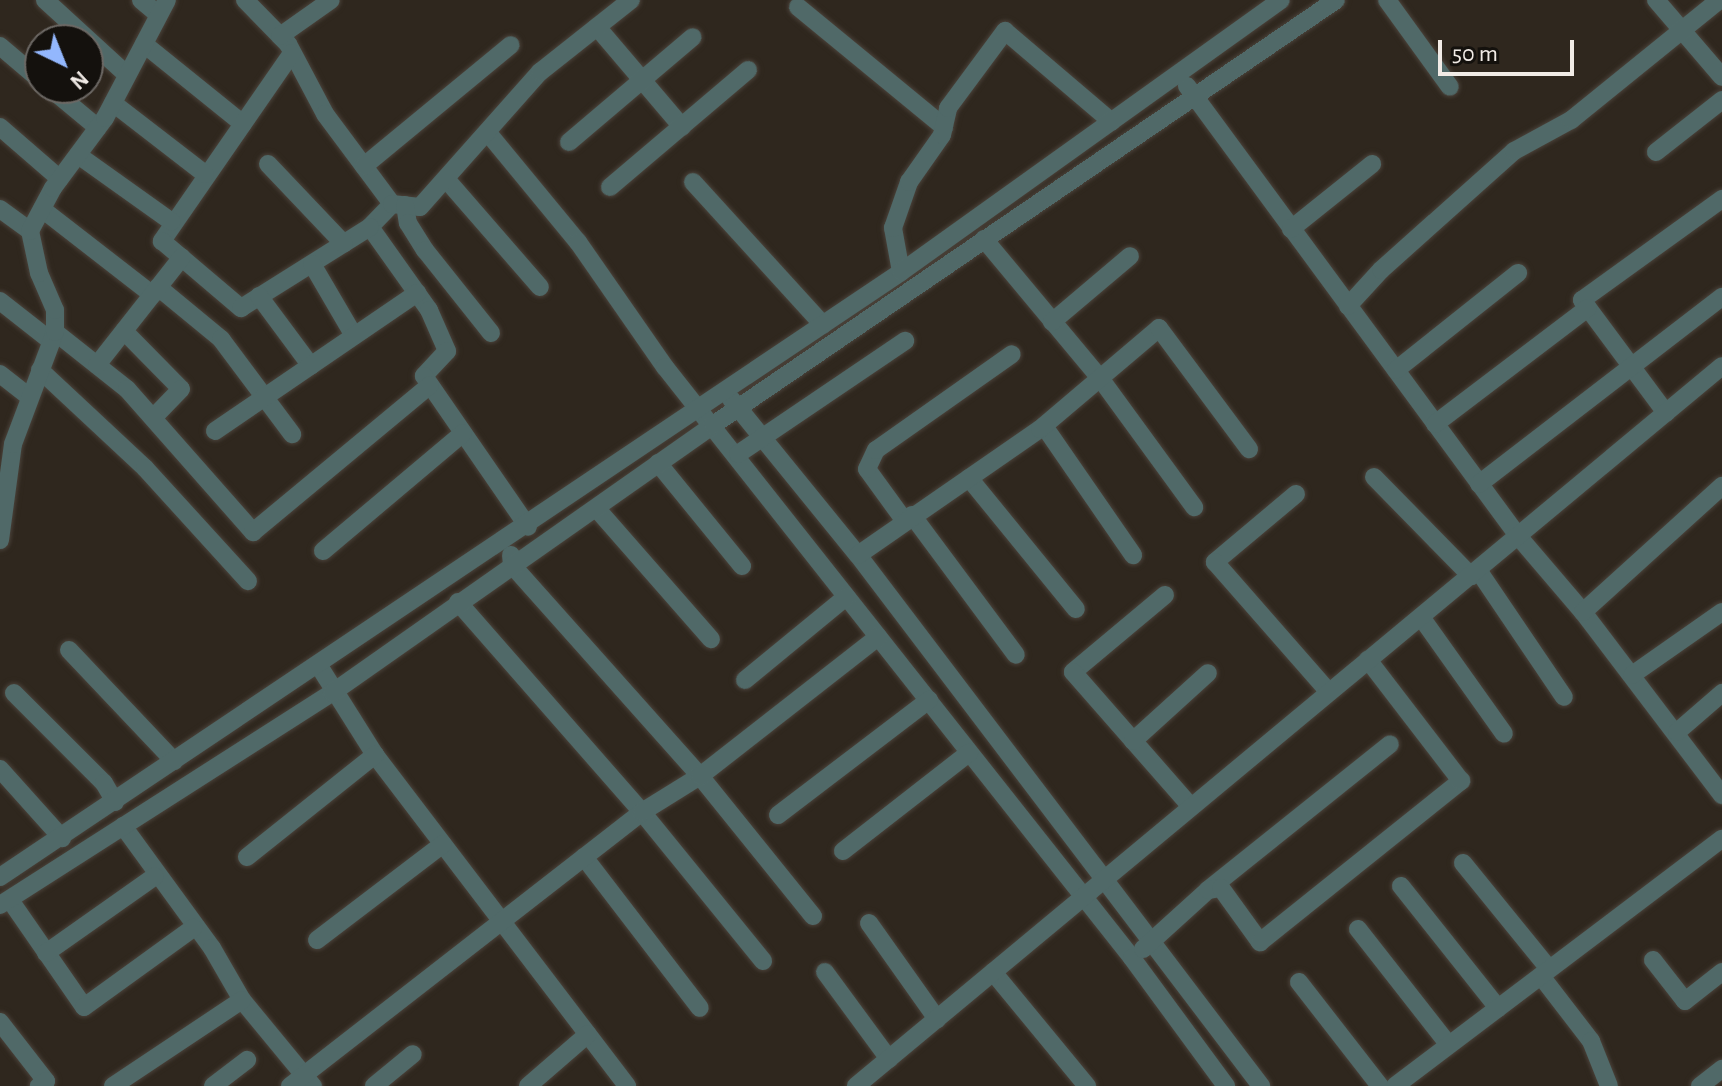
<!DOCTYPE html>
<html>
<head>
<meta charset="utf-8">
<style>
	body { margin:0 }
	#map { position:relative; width:1722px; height:1086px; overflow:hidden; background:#2f271e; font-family:"Alegreya Sans",sans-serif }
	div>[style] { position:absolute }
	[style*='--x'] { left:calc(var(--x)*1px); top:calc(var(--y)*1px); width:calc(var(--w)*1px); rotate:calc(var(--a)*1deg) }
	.roads { filter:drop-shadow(0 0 2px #4a423a) drop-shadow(0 0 2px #4a423a) }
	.minor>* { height:18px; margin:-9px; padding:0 9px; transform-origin:9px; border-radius:9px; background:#506968 }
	span { translate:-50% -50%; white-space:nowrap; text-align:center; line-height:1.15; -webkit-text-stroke:8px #14110d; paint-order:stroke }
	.north { position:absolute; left:24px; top:24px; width:80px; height:80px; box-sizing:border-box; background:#14110d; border:2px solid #6c6864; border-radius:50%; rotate:137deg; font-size:22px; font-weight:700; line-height:32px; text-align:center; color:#f1ebe6 }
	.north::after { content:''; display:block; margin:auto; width:28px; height:36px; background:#93b7fd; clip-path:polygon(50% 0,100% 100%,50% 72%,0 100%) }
	.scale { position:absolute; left:1438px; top:40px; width:136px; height:36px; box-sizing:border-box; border:4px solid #f1ebe6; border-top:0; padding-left:10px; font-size:24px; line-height:28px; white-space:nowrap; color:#f1ebe6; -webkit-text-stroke:6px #14110d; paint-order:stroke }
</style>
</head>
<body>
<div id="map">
	<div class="roads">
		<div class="minor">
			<i style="--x:45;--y:0;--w:111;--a:42.4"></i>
			<i style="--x:141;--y:0;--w:23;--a:40"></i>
			<i style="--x:245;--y:0;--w:62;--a:45.7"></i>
			<i style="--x:288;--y:44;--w:79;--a:62.1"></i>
			<i style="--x:325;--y:114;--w:112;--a:53.3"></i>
			<i style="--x:392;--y:204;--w:32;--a:134"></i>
			<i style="--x:370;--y:227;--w:102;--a:54.6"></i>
			<i style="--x:429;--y:310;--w:45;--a:66.3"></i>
			<i style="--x:447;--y:351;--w:34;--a:133"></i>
			<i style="--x:424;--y:376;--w:183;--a:55.4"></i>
			<i style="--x:1387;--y:0;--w:107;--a:54.1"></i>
			<i style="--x:1656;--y:0;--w:101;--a:49.4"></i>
			<i style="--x:798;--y:7;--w:189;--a:39.4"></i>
			<i style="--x:597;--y:27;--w:131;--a:49.6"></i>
			<i style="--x:280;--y:36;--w:62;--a:-35.2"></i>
			<i style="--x:144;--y:44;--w:127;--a:38.9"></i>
			<i style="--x:0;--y:46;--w:52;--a:40.4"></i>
			<i style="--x:292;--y:53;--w:229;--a:124.7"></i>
			<i style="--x:162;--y:241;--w:104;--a:40.3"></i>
			<i style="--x:241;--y:308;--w:152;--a:-32.1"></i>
			<i style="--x:1187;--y:86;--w:559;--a:53.66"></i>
			<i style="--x:1518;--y:536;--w:100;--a:49.5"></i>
			<i style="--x:1583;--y:612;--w:230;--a:52.8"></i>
			<i style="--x:50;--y:88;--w:62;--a:39.8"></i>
			<i style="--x:113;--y:103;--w:116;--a:37.7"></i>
			<i style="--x:0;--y:127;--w:79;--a:40.9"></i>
			<i style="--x:488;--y:133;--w:141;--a:50.5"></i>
			<i style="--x:578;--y:242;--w:152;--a:55.2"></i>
			<i style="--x:665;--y:367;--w:753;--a:51.68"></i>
			<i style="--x:1132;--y:958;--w:159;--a:53.7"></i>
			<i style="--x:569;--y:142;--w:162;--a:-40.3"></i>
			<i style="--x:1656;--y:152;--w:84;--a:-38.2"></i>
			<i style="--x:78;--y:155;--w:115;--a:35.5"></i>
			<i style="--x:268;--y:164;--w:110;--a:46.5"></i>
			<i style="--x:364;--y:166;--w:190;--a:-39.5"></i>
			<i style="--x:446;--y:179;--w:143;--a:49"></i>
			<i style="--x:693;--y:182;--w:193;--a:47.7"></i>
			<i style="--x:610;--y:187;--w:181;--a:-40.3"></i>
			<i style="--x:392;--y:204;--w:28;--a:6"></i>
			<i style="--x:420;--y:207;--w:181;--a:-48.4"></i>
			<i style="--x:540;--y:72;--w:116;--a:-38.4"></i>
			<i style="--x:405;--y:205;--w:18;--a:81"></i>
			<i style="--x:408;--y:223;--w:32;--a:58"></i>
			<i style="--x:425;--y:250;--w:106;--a:51.5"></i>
			<i style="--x:0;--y:209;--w:37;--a:36"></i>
			<i style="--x:42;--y:209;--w:140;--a:37.8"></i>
			<i style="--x:1291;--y:229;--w:104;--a:-38.7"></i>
			<i style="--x:984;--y:239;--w:181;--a:50.2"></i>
			<i style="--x:1100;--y:378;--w:160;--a:53.9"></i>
			<i style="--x:312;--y:264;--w:83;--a:59.7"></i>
			<i style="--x:901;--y:272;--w:45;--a:-100.3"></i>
			<i style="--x:893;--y:228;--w:49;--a:-70.8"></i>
			<i style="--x:909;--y:182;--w:57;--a:-54.9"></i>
			<i style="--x:942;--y:135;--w:28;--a:-77"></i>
			<i style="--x:948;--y:108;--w:96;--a:-53.5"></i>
			<i style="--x:1005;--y:31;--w:140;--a:40.4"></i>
			<i style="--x:158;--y:287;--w:82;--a:39.5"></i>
			<i style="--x:221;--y:339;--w:119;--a:53.2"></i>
			<i style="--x:259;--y:296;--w:87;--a:53.4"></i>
			<i style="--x:0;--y:301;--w:65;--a:38.1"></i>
			<i style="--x:1348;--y:306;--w:49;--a:-47.5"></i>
			<i style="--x:1381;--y:270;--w:178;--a:-41.8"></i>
			<i style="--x:1514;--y:151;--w:65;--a:-28.5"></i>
			<i style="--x:1571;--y:120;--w:191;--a:-39"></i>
			<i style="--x:1052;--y:322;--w:102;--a:-40.2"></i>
			<i style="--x:124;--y:331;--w:81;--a:45.5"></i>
			<i style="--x:181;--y:389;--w:40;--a:134"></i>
			<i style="--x:55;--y:332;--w:92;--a:38.4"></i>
			<i style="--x:127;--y:389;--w:191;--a:48.6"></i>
			<i style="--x:253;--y:532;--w:230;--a:-39.7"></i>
			<i style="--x:97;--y:365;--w:137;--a:-51.8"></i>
			<i style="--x:40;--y:370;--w:144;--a:43"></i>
			<i style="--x:145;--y:468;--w:153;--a:47.7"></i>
			<i style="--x:1396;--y:370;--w:156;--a:-38.5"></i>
			<i style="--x:0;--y:374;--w:37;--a:38"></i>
			<i style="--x:731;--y:399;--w:201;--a:50.9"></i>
			<i style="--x:858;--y:555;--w:667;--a:52.8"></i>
			<i style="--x:1666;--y:413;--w:141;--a:-126.6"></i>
			<i style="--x:1582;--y:300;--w:173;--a:-35.8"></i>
			<i style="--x:1435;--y:424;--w:192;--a:-37.2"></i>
			<i style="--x:1044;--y:426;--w:157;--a:55.4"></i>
			<i style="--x:215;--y:431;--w:245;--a:-34.3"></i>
			<i style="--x:738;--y:454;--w:202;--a:-34.1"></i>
			<i style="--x:658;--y:463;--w:133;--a:50.8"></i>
			<i style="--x:1374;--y:477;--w:139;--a:45.6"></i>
			<i style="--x:969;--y:478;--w:169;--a:50.8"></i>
			<i style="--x:1479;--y:484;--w:307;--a:-37.6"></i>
			<i style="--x:1296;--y:494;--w:106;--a:140"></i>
			<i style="--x:1215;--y:562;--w:173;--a:48.8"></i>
			<i style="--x:597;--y:509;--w:173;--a:48.8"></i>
			<i style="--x:912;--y:515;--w:174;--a:53.4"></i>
			<i style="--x:904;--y:520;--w:63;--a:-126"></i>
			<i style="--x:867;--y:469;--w:21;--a:-65"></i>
			<i style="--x:876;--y:450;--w:166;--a:-35.2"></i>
			<i style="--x:0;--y:540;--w:97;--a:-82.3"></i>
			<i style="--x:13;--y:444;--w:120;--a:-69.4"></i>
			<i style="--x:55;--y:332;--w:22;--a:-90"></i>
			<i style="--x:55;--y:310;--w:40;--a:-113.4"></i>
			<i style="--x:39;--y:273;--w:43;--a:-102.1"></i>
			<i style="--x:30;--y:231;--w:49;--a:-61.9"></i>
			<i style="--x:53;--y:188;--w:87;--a:-53.4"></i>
			<i style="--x:105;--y:118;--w:133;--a:-62.3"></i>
			<i style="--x:323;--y:551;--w:183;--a:-40.1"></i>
			<i style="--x:511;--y:555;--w:10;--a:84"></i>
			<i style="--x:512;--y:565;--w:283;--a:48.3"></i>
			<i style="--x:700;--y:776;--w:180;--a:51.1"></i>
			<i style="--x:858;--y:555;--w:221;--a:-34.7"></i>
			<i style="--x:1040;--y:429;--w:156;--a:-40.3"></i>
			<i style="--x:1159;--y:328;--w:151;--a:53.4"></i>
			<i style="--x:1478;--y:570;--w:153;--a:55.9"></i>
			<i style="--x:1165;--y:595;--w:120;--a:140.1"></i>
			<i style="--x:1073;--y:672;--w:179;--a:48.8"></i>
			<i style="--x:458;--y:602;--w:279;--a:48.8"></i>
			<i style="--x:642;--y:812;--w:192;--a:50.9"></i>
			<i style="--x:1583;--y:612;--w:188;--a:-42.2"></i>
			<i style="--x:1421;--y:617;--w:143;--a:54.6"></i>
			<i style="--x:69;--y:650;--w:153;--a:46.6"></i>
			<i style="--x:319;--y:666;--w:105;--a:57.8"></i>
			<i style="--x:375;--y:755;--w:416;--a:52.7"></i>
			<i style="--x:1632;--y:675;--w:110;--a:-35"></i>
			<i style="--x:745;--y:680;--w:131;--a:-39.4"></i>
			<i style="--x:14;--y:693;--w:127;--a:45"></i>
			<i style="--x:104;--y:783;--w:22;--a:60"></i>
			<i style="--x:1677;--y:732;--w:60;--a:-40.9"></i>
			<i style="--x:1133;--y:741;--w:101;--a:-42.2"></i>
			<i style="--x:0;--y:769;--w:93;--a:48.1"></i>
			<i style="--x:778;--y:815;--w:190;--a:-37.3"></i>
			<i style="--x:123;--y:826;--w:151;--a:53.9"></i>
			<i style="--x:212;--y:948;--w:60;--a:60"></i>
			<i style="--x:242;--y:1000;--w:112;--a:50.5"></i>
			<i style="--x:843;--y:851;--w:160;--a:-37.9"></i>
			<i style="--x:247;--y:857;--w:164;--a:-38.6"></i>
			<i style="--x:584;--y:857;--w:190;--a:52.5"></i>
			<i style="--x:1463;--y:863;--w:136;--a:50.9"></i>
			<i style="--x:0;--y:877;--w:1085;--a:-33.88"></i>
			<i style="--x:901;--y:272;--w:467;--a:-35.6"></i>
			<i style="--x:1401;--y:886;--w:156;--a:51.5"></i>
			<i style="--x:1208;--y:890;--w:233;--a:-38.7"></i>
			<i style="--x:10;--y:900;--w:130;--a:55.3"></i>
			<i style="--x:84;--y:1007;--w:135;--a:-35.9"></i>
			<i style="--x:0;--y:905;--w:394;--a:-32.6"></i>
			<i style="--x:332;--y:693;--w:466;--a:-35.1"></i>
			<i style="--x:713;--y:425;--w:754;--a:-34.3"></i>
			<i style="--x:869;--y:923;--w:118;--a:54.7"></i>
			<i style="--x:1358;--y:929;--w:147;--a:51.9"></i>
			<i style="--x:317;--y:940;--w:158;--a:-37.3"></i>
			<i style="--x:1143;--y:949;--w:88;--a:-42.2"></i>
			<i style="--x:1208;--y:890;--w:13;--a:-9"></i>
			<i style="--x:1221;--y:888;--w:67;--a:54.2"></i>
			<i style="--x:1260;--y:942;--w:258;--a:-38.7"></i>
			<i style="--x:1461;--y:781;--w:153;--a:-127.5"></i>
			<i style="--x:46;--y:953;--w:133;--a:-35.2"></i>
			<i style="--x:1653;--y:960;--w:52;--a:52"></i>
			<i style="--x:1685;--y:1001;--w:47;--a:-38.1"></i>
			<i style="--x:825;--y:972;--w:108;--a:53.7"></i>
			<i style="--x:993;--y:972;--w:148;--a:50.5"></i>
			<i style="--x:1541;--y:976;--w:82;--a:52.4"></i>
			<i style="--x:1591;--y:1041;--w:48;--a:68.2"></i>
			<i style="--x:1299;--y:982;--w:132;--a:52.1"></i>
			<i style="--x:0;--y:1022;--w:75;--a:52.1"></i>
			<i style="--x:46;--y:1081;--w:9;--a:144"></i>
			<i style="--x:113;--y:1086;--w:155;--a:-33.7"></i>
			<i style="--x:213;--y:1086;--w:43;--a:-37.4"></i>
			<i style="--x:290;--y:1086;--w:446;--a:-37.9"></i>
			<i style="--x:642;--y:812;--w:68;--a:-31.8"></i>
			<i style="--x:700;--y:776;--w:226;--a:-38"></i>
			<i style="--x:374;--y:1086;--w:50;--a:-39.4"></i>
			<i style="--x:528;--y:1086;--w:79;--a:-40.9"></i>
			<i style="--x:856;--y:1086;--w:1126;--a:-39.74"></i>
			<i style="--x:1395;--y:1086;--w:410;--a:-37.1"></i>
			<i style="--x:1700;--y:1086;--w:28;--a:-38"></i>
		</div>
	</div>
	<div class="north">N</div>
	<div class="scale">50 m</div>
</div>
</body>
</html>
